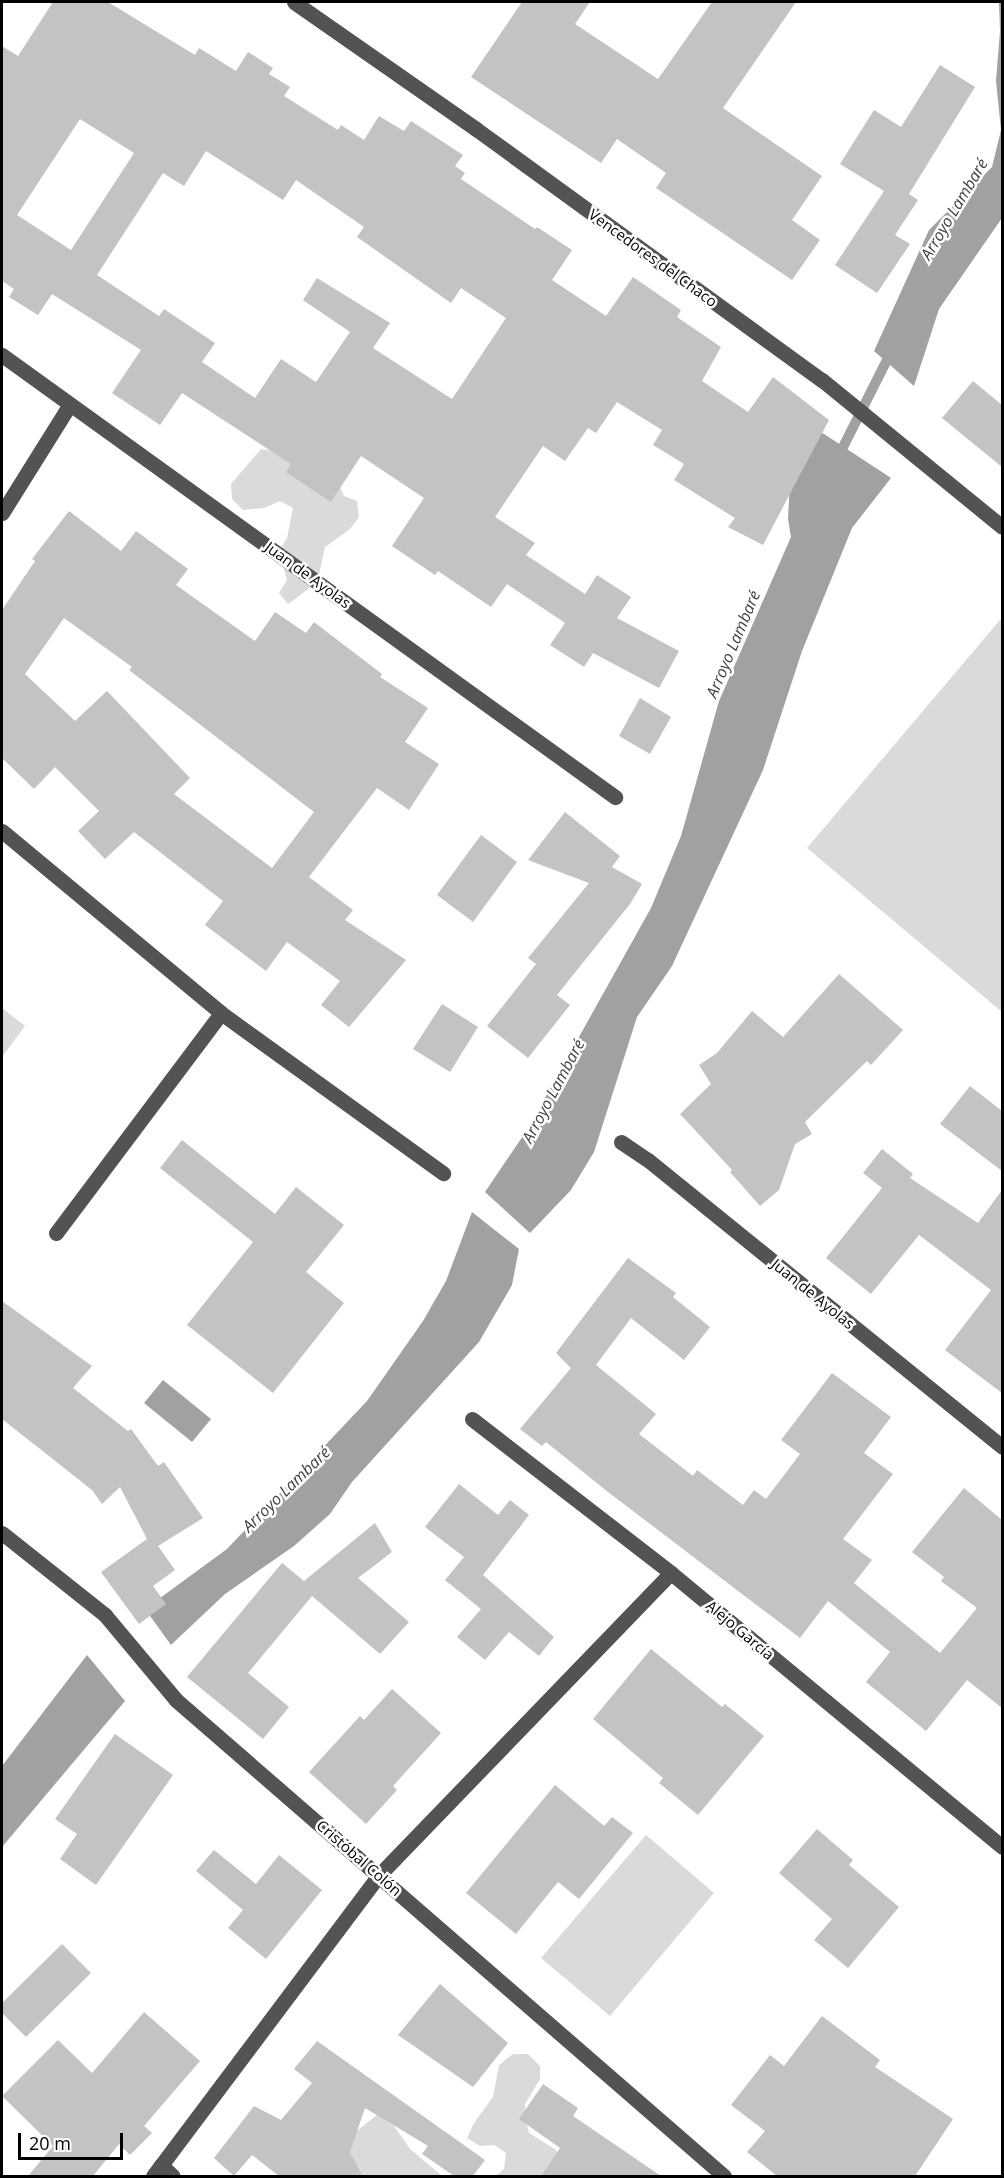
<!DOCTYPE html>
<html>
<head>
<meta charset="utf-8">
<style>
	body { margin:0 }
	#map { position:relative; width:1004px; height:2178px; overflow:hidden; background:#fff; font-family:"Open Sans",sans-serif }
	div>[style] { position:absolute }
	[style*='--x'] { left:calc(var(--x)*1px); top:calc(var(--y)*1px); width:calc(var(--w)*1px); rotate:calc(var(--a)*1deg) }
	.green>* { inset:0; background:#dadada }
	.water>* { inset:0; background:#a1a1a1 }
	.stream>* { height:10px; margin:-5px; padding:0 5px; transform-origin:5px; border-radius:5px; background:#a1a1a1 }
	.building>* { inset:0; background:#c3c3c3 }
	.minor>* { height:15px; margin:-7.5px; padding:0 7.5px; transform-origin:7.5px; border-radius:7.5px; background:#535353 }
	span { translate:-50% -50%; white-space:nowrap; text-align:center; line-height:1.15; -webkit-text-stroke:5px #fff; paint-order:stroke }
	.street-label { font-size:15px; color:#000 }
	.water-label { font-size:16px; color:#424242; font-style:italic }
	.frame { position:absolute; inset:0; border:3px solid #000; pointer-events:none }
	.scale { position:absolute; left:18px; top:2133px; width:105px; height:27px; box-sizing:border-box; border:3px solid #000; border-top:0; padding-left:8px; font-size:18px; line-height:21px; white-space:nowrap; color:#000; -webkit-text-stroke:4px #fff; paint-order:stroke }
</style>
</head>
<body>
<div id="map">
	<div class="green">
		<i style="clip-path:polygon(261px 449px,289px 454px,338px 483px,344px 496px,357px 501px,359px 517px,350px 529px,325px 547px,319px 575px,311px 587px,288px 604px,279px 593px,287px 580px,279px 551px,287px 538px,293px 508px,280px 501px,264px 508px,243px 510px,232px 499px,231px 484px)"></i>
		<i style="clip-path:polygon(1000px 620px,1002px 622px,1002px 1012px,807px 848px)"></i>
		<i style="clip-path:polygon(2px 1008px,25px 1026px,2px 1057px)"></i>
		<i style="clip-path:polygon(646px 1835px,714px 1893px,610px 2016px,541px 1958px)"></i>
		<i style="clip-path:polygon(513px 2054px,528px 2054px,540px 2066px,540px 2079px,525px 2104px,526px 2120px,529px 2133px,556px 2150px,562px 2165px,560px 2176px,496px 2176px,504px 2169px,506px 2153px,494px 2145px,480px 2146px,467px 2138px,474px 2123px,493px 2097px,499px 2065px)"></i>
		<i style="clip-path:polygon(377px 2115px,394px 2126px,410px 2149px,442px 2176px,363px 2176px,350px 2152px,349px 2137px)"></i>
	</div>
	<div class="water">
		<i style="clip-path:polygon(999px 2px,1002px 2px,1002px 218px,939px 309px,914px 386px,874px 351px,929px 230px,992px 167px,1001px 130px,996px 81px,1000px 31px)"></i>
		<i style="clip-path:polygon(821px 432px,891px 478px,852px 528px,802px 651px,763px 770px,672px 966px,637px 1017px,594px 1152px,571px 1190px,530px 1233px,485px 1192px,527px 1130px,651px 908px,681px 836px,719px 701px,791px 537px,788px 519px,790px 482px)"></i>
		<i style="clip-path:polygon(472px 1212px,519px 1249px,512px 1285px,479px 1342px,352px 1482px,330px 1514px,294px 1546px,225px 1594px,171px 1645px,145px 1609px,227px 1549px,367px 1401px,423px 1321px,446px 1281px)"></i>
		<i style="clip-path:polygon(163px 1380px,211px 1419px,192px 1442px,144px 1403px)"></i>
		<i style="clip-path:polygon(87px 1655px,125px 1701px,2px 1847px,2px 1766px)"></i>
	</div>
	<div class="stream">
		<i style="--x:837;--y:459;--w:122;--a:-63.2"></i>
	</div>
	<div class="building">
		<i style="clip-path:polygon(evenodd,53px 2px,108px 2px,195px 55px,199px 48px,236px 71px,248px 52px,273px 68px,269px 74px,290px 87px,284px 96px,338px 130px,341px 125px,364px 140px,379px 116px,404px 131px,411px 121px,463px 155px,455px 166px,465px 173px,461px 179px,535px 229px,537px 227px,572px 250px,552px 280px,606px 316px,633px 277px,681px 310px,677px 317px,721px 347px,702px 381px,748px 412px,773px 377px,829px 420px,763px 545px,728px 527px,735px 518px,674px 480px,684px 464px,653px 445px,662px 430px,617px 402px,596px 433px,588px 428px,565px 461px,543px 446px,495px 517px,535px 543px,526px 555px,585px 594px,597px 575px,631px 597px,617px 618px,679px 651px,659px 688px,593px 653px,584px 667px,550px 645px,565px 623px,507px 584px,491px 607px,438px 571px,435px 575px,392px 546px,424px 498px,361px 456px,331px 502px,286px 472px,291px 464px,182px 393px,160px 425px,112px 393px,141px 350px,52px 294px,38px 315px,9px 297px,14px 289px,2px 281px,2px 46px,18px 56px,53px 2px,80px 119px,134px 153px,71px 250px,17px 215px,80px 119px,53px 2px,206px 151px,283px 200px,296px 180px,364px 227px,357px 237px,451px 303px,461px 288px,506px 318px,452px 399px,373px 348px,390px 323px,317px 278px,303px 300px,350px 332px,316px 382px,281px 359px,255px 398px,202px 362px,215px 343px,164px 309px,159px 316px,97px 275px,163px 173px,184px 186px,206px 151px)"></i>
		<i style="clip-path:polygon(522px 2px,590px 2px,575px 24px,658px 79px,712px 2px,796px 2px,723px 108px,822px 176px,792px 220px,820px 240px,792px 280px,656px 188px,666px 173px,617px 139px,601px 163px,471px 77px)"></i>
		<i style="clip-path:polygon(940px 65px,975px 87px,909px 194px,918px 200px,895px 235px,910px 244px,877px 293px,835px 265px,884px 191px,840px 164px,874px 110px,901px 127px)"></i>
		<i style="clip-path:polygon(973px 381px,1002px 405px,1002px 467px,942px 418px)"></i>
		<i style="clip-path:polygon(evenodd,69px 511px,121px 551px,136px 531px,188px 569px,176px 585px,255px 641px,275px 612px,306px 633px,314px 622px,382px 674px,380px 677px,428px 708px,405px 742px,439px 764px,409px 810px,377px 788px,309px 877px,353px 910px,345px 920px,406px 960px,349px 1027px,321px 1005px,340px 981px,287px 942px,266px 971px,205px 925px,223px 901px,134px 832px,105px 859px,78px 831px,99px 811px,55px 767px,34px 789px,2px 758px,2px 610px,35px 561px,32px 559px,69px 511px,64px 618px,132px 667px,129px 670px,314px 812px,272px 868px,174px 794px,190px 778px,107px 691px,75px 721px,25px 674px,64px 618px)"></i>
		<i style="clip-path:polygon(640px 698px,671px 717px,650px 754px,619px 736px)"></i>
		<i style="clip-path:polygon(565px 812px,620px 856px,612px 867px,642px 884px,630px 904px,557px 995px,570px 1005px,528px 1058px,487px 1026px,536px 964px,528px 958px,589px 883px,528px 860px)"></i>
		<i style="clip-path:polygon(481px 835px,517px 862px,473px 922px,437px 895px)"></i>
		<i style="clip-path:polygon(839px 974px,903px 1030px,871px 1065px,867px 1061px,805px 1122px,812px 1134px,795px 1144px,779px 1190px,760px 1206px,730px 1172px,732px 1170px,680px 1114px,711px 1084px,699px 1065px,717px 1053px,752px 1011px,783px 1037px)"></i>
		<i style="clip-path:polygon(442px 1004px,478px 1027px,450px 1072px,413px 1049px)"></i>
		<i style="clip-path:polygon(970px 1086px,1002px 1111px,1002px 1171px,940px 1124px)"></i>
		<i style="clip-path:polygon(182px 1140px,275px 1214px,296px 1187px,344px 1225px,306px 1272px,344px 1303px,273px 1393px,187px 1325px,253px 1242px,160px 1168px)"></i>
		<i style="clip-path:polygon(882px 1149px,913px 1174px,910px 1178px,978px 1223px,1002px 1190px,1002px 1393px,945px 1350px,991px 1290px,919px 1235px,871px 1294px,826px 1258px,882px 1188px,863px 1173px)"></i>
		<i style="clip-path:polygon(628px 1258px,676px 1293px,673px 1297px,710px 1327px,684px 1360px,631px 1318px,596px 1365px,656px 1414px,639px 1434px,693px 1476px,697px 1470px,743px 1505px,754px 1490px,766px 1499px,800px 1454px,781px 1440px,832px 1373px,891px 1417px,864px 1453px,893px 1474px,843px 1539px,872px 1560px,854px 1583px,940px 1653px,977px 1608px,941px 1581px,944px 1577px,912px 1552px,964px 1488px,1002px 1520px,1002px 1708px,967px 1680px,926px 1731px,866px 1682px,890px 1652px,828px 1601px,800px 1638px,608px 1492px,546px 1442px,542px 1446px,520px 1429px,571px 1368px,556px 1353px)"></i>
		<i style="clip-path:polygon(2px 1301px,92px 1366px,73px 1388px,128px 1431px,131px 1429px,158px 1466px,164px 1462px,203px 1518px,158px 1546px,175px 1570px,153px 1586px,166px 1604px,139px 1624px,101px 1572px,147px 1539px,120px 1487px,102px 1504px,92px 1490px,2px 1419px)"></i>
		<i style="clip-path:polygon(459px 1484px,498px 1515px,510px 1500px,529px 1515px,483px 1575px,554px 1637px,539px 1656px,509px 1632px,485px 1660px,457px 1637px,481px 1609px,445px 1580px,464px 1557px,425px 1527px)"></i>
		<i style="clip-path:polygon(375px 1523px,392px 1552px,358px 1578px,409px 1622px,380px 1654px,312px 1596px,248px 1673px,289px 1707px,263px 1739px,187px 1677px,282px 1563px,304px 1581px)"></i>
		<i style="clip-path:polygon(651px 1649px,722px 1707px,725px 1704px,764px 1736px,698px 1815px,659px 1783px,663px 1778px,593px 1719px)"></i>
		<i style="clip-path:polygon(392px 1689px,441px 1733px,393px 1786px,397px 1790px,366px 1824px,309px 1772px,360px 1716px,364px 1720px)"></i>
		<i style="clip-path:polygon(115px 1734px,173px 1775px,96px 1885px,60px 1859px,77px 1834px,55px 1819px)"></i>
		<i style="clip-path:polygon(555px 1785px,604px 1826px,612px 1817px,633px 1833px,579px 1899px,558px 1882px,516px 1934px,466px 1893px)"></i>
		<i style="clip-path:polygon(817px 1829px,853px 1860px,849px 1865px,899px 1907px,848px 1968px,814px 1940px,832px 1919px,779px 1873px)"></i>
		<i style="clip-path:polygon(214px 1850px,256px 1884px,279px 1855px,322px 1890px,266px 1959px,228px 1928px,243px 1910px,196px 1871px)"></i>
		<i style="clip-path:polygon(62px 1944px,91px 1973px,26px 2037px,2px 2013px,2px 2003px)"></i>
		<i style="clip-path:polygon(440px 1984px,508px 2043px,473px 2087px,398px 2035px)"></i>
		<i style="clip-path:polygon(144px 2012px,200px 2061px,144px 2126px,152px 2133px,130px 2155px,119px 2144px,93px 2176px,28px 2176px,53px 2146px,2px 2096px,58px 2040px,92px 2073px)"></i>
		<i style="clip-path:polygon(822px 2016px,880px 2060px,875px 2067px,953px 2119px,915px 2176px,777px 2176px,747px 2152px,765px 2131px,731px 2105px,770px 2055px,784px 2066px)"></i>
		<i style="clip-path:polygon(317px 2041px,485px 2160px,473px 2176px,454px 2176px,422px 2154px,428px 2146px,365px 2108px,350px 2152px,363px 2176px,279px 2176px,252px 2155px,234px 2176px,214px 2158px,254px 2106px,281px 2120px,312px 2083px,294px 2069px)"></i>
		<i style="clip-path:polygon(543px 2084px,578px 2108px,573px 2116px,661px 2176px,541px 2176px,560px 2148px,519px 2119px)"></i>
	</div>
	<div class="minor">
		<i style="--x:294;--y:2;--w:222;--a:34.9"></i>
		<i style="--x:476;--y:129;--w:427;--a:36"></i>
		<i style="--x:822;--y:380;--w:232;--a:39.2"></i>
		<i style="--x:2;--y:355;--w:756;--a:35.79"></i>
		<i style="--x:2;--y:513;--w:128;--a:-58"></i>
		<i style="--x:2;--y:831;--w:285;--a:39.7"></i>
		<i style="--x:221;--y:1013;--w:274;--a:35.8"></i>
		<i style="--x:621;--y:1142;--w:32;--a:34"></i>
		<i style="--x:648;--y:1160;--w:456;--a:39"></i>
		<i style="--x:56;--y:1233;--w:275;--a:-53.1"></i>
		<i style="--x:472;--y:1419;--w:252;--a:37.7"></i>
		<i style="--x:671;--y:1573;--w:430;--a:39.6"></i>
		<i style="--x:2;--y:1533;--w:132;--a:38.5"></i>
		<i style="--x:105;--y:1615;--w:111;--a:50.1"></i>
		<i style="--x:176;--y:1700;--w:726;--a:40.98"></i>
		<i style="--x:161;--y:2165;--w:16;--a:43"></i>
		<i style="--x:153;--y:2176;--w:376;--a:-53.1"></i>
		<i style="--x:379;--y:1875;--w:420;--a:-46"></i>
	</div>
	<div class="street-label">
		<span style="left:653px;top:258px;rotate:36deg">Vencedores del Chaco</span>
		<span style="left:308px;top:575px;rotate:36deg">Juan de Ayolas</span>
		<span style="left:813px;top:1294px;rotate:39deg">Juan de Ayolas</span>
		<span style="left:740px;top:1630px;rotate:40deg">Alejo García</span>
		<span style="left:359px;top:1858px;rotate:41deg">Cristóbal Colón</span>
	</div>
	<div class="water-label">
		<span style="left:954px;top:209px;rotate:-59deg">Arroyo Lambaré</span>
		<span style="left:733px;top:644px;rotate:-67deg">Arroyo Lambaré</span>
		<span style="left:553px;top:1091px;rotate:-62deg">Arroyo Lambaré</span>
		<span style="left:286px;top:1489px;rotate:-44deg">Arroyo Lambaré</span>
	</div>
	<div class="frame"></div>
	<div class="scale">20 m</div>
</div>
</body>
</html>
